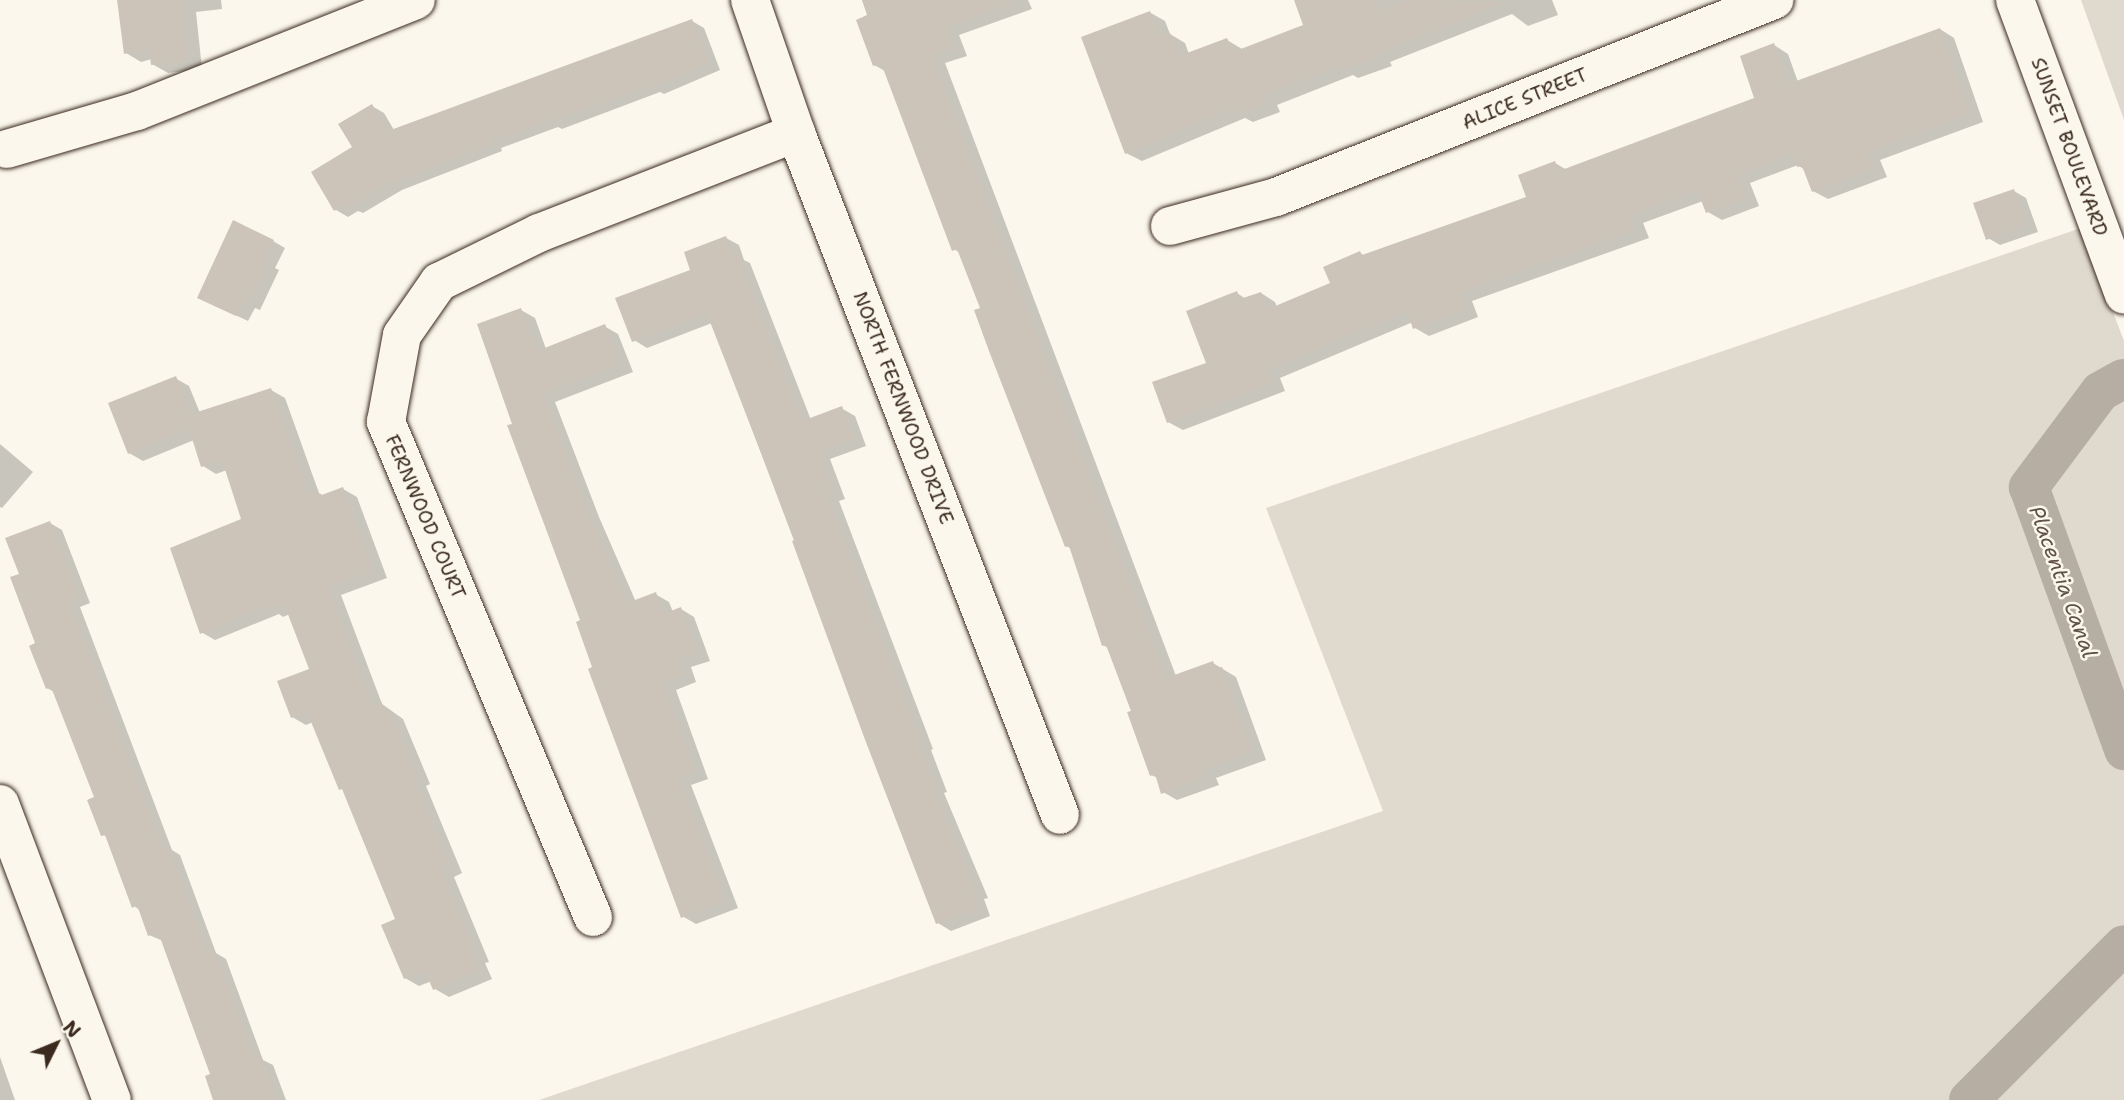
<!DOCTYPE html>
<html>
<head>
<meta charset="utf-8">
<style>
	body { margin:0 }
	#map { position:relative; width:2124px; height:1100px; overflow:hidden; background:#fbf7ec; font-family:"Shantell Sans",sans-serif }
	div>[style] { position:absolute }
	[style*='--x'] { left:calc(var(--x)*1px); top:calc(var(--y)*1px); width:calc(var(--w)*1px); rotate:calc(var(--a)*1deg) }
	.green>* { inset:0; background:#dfd9ce }
	.shadow>* { inset:0; background:#0003 }
	.canal>* { height:40px; margin:-20px; padding:0 20px; transform-origin:20px; border-radius:20px; background:#b6aea2 }
	.building>* { inset:0; background:#ccc4b9 }
	.roads { filter:drop-shadow(0 0 2px #3b2a1e) drop-shadow(0 0 2px #3b2a1e) }
	.street>* { height:38px; margin:-19px; padding:0 19px; transform-origin:19px; border-radius:19px; background:#fbf7ec }
	span { translate:-50% -50%; white-space:nowrap; text-align:center; line-height:1.15; -webkit-text-stroke:5px #fbf7ec; paint-order:stroke }
	.street-label { font-size:19px; color:#3b2a1e }
	.water-label { font-size:21px; color:#605246; font-style:italic }
	.north { position:absolute; left:21px; top:1009px; width:70px; height:70px; -webkit-text-stroke:5px #fbf7ec; paint-order:stroke; rotate:47deg; font-size:19px; font-weight:700; line-height:28px; text-align:center; color:#3b2a1e }
	.north::after { content:''; display:block; margin:auto; width:24px; height:32px; background:#3b2a1e; clip-path:polygon(50% 0,100% 100%,50% 72%,0 100%) }
</style>
</head>
<body>
<div id="map">
	<div class="green">
		<i style="clip-path:polygon(2081px 0,2124px 0,2124px 120px)"></i>
		<i style="clip-path:polygon(2081px 228px,2124px 341px,2124px 1100px,539px 1100px,1383px 811px,1266px 508px)"></i>
	</div>
	<div class="shadow">
		<i style="clip-path:polygon(119px 0,221px 0,222px 9px,196px 12px,202px 69px,168px 73px,152px 64px,152px 59px,141px 62px,126px 53px)"></i>
		<i style="clip-path:polygon(862px 0,1028px 0,1032px 9px,959px 35px,967px 56px,945px 63px,1176px 676px,1213px 663px,1236px 677px,1266px 760px,1216px 778px,1219px 785px,1177px 800px,1163px 792px,1158px 778px,1151px 775px,1133px 712px,1110px 649px,1103px 645px,1072px 549px,1066px 546px,983px 309px,960px 253px,954px 249px,885px 71px,874px 65px,869px 17px)"></i>
		<i style="clip-path:polygon(1296px 0,1552px 0,1558px 15px,1528px 26px,1512px 14px,1390px 62px,1392px 66px,1358px 78px,1353px 75px,1277px 105px,1280px 112px,1253px 122px,1245px 118px,1142px 161px,1126px 153px,1149px 12px,1165px 21px,1170px 34px,1185px 43px,1189px 54px,1227px 40px,1242px 49px,1305px 26px)"></i>
		<i style="clip-path:polygon(692px 21px,704px 28px,720px 70px,664px 94px,660px 92px,562px 129px,558px 127px,501px 148px,502px 151px,402px 190px,363px 213px,358px 211px,348px 217px,336px 210px,372px 106px,384px 113px,394px 130px)"></i>
		<i style="clip-path:polygon(1940px 29px,1954px 38px,1983px 122px,1880px 160px,1887px 177px,1828px 199px,1813px 191px,1806px 171px,1798px 165px,1750px 183px,1759px 206px,1722px 220px,1708px 212px,1703px 201px,1643px 223px,1649px 238px,1472px 301px,1478px 317px,1429px 336px,1415px 328px,1413px 322px,1280px 378px,1285px 391px,1183px 430px,1168px 422px,1208px 364px,1237px 293px,1246px 299px,1261px 293px,1275px 302px,1277px 307px,1332px 284px,1360px 253px,1365px 256px,1528px 198px,1555px 163px,1567px 170px,1757px 99px,1774px 45px,1788px 54px,1798px 82px)"></i>
		<i style="clip-path:polygon(2014px 191px,2026px 198px,2038px 232px,2000px 245px,1988px 238px)"></i>
		<i style="clip-path:polygon(726px 238px,739px 245px,744px 260px,750px 263px,811px 420px,841px 408px,855px 416px,866px 446px,830px 459px,845px 499px,839px 501px,933px 749px,931px 750px,947px 792px,944px 793px,988px 898px,984px 899px,990px 916px,951px 931px,938px 923px,712px 323px,647px 348px,634px 340px,692px 271px)"></i>
		<i style="clip-path:polygon(273px 241px,285px 248px,275px 268px,279px 270px,260px 310px,255px 308px,248px 321px,211px 304px)"></i>
		<i style="clip-path:polygon(521px 310px,535px 318px,546px 349px,604px 326px,618px 334px,633px 372px,555px 402px,599px 517px,636px 602px,655px 594px,669px 602px,673px 612px,681px 609px,694px 617px,710px 661px,691px 667px,696px 682px,676px 690px,708px 779px,691px 785px,738px 908px,696px 924px,682px 916px,595px 668px,582px 621px,514px 425px)"></i>
		<i style="clip-path:polygon(175px 378px,189px 386px,200px 413px,271px 390px,285px 398px,319px 493px,324px 496px,343px 489px,357px 497px,387px 578px,341px 595px,382px 704px,403px 719px,430px 784px,426px 786px,462px 873px,454px 877px,489px 962px,485px 963px,492px 979px,449px 997px,435px 989px,432px 981px,419px 986px,405px 978px,398px 920px,344px 790px,341px 788px,313px 722px,306px 725px,292px 717px,311px 670px,290px 614px,283px 617px,279px 614px,215px 640px,201px 632px,243px 520px,227px 470px,216px 474px,203px 466px,194px 440px,143px 461px,129px 453px)"></i>
		<i style="clip-path:polygon(0 444px,33px 472px,2px 508px,0 507px)"></i>
		<i style="clip-path:polygon(50px 523px,62px 530px,90px 603px,80px 607px,172px 850px,180px 855px,216px 953px,226px 959px,263px 1060px,273px 1065px,286px 1100px,215px 1100px,212px 1075px,163px 941px,149px 935px,141px 911px,134px 906px,108px 837px,103px 835px,97px 798px,56px 693px,47px 688px,21px 575px)"></i>
		<i style="clip-path:polygon(0 1057px,15px 1100px,0 1100px)"></i>
	</div>
	<div class="canal">
		<i style="--x:2123;--y:379;--w:26;--a:151"></i>
		<i style="--x:2100;--y:392;--w:119;--a:126.8"></i>
		<i style="--x:2029;--y:487;--w:280;--a:70.1"></i>
		<i style="--x:1969;--y:1100;--w:219;--a:-45"></i>
	</div>
	<div class="building">
		<i style="clip-path:polygon(117px 0,181px 0,188px 61px,151px 65px,149px 48px,124px 54px)"></i>
		<i style="clip-path:polygon(862px 0,1011px 0,1011px 4px,946px 28px,954px 48px,932px 56px,1166px 678px,1213px 661px,1216px 669px,1222px 667px,1252px 752px,1203px 770px,1206px 777px,1161px 794px,1155px 774px,1150px 776px,1127px 712px,1131px 711px,1106px 645px,1102px 646px,1069px 546px,1065px 547px,989px 351px,974px 310px,980px 308px,957px 249px,952px 251px,881px 63px,873px 66px,856px 20px,867px 15px)"></i>
		<i style="clip-path:polygon(1294px 0,1373px 0,1377px 11px,1405px 0,1507px 2px,1376px 54px,1377px 58px,1341px 70px,1340px 66px,1263px 96px,1266px 103px,1236px 115px,1234px 108px,1125px 154px,1081px 37px,1150px 11px,1160px 36px,1170px 33px,1179px 56px,1227px 38px,1233px 52px,1303px 25px)"></i>
		<i style="clip-path:polygon(692px 19px,709px 63px,692px 69px,693px 72px,490px 141px,491px 145px,389px 184px,349px 207px,347px 203px,334px 211px,311px 172px,352px 147px,338px 124px,372px 104px,388px 131px)"></i>
		<i style="clip-path:polygon(1940px 28px,1970px 114px,1867px 152px,1873px 169px,1812px 192px,1802px 166px,1797px 167px,1792px 154px,1737px 175px,1746px 198px,1706px 213px,1697px 190px,1630px 215px,1635px 230px,1459px 293px,1464px 309px,1413px 329px,1407px 311px,1267px 370px,1272px 383px,1167px 423px,1152px 382px,1206px 363px,1186px 311px,1237px 291px,1240px 299px,1261px 292px,1268px 309px,1330px 283px,1323px 267px,1360px 251px,1362px 255px,1526px 197px,1518px 175px,1555px 161px,1559px 171px,1754px 98px,1740px 56px,1774px 43px,1788px 84px)"></i>
		<i style="clip-path:polygon(2014px 189px,2026px 225px,1986px 240px,1973px 203px)"></i>
		<i style="clip-path:polygon(233px 220px,274px 240px,264px 259px,268px 262px,248px 305px,242px 302px,236px 316px,197px 298px)"></i>
		<i style="clip-path:polygon(726px 236px,733px 256px,737px 254px,802px 421px,842px 406px,854px 439px,818px 452px,833px 491px,827px 494px,921px 742px,919px 743px,935px 784px,932px 785px,976px 891px,972px 892px,978px 909px,936px 924px,864px 737px,792px 541px,795px 540px,707px 314px,632px 342px,615px 298px,690px 270px,684px 252px)"></i>
		<i style="clip-path:polygon(521px 308px,537px 351px,605px 324px,620px 364px,543px 394px,586px 508px,627px 603px,656px 592px,663px 614px,681px 607px,697px 653px,678px 660px,684px 675px,663px 682px,695px 771px,679px 777px,725px 901px,681px 918px,588px 669px,592px 667px,576px 622px,580px 620px,507px 425px,512px 424px,477px 324px)"></i>
		<i style="clip-path:polygon(176px 376px,191px 414px,271px 388px,309px 494px,318px 490px,319px 496px,343px 487px,374px 571px,328px 587px,372px 705px,381px 701px,385px 711px,389px 709px,417px 776px,414px 778px,449px 865px,441px 869px,476px 954px,473px 956px,479px 971px,433px 990px,425px 971px,404px 979px,381px 925px,395px 919px,342px 789px,339px 790px,307px 712px,291px 718px,277px 681px,309px 669px,284px 604px,268px 610px,266px 606px,200px 634px,170px 548px,241px 519px,222px 460px,201px 467px,189px 429px,128px 454px,108px 403px)"></i>
		<i style="clip-path:polygon(50px 521px,79px 596px,69px 600px,162px 848px,168px 846px,207px 952px,214px 950px,255px 1059px,261px 1056px,278px 1100px,213px 1100px,205px 1076px,210px 1074px,158px 932px,148px 936px,137px 905px,132px 908px,105px 835px,101px 836px,87px 800px,94px 797px,51px 687px,46px 689px,29px 646px,35px 643px,10px 577px,19px 574px,5px 538px)"></i>
	</div>
	<div class="roads">
		<div class="street">
			<i style="--x:750;--y:0;--w:141;--a:70.9"></i>
			<i style="--x:796;--y:133;--w:731;--a:68.84"></i>
			<i style="--x:2015;--y:0;--w:314;--a:69.7"></i>
			<i style="--x:7;--y:149;--w:135;--a:-16.3"></i>
			<i style="--x:137;--y:111;--w:300;--a:-21.7"></i>
			<i style="--x:1170;--y:226;--w:110;--a:-15.3"></i>
			<i style="--x:1276;--y:197;--w:536;--a:-21.58"></i>
			<i style="--x:0;--y:804;--w:316;--a:69.3"></i>
			<i style="--x:593;--y:917;--w:537;--a:-112.69"></i>
			<i style="--x:386;--y:422;--w:88;--a:-79.6"></i>
			<i style="--x:402;--y:335;--w:65;--a:-55.1"></i>
			<i style="--x:439;--y:282;--w:111;--a:-26.1"></i>
			<i style="--x:539;--y:233;--w:276;--a:-21.3"></i>
		</div>
	</div>
	<div class="street-label">
		<span style="left:1525px;top:99px;rotate:-22deg">ALICE STREET</span>
		<span style="left:2069px;top:147px;rotate:70deg">SUNSET BOULEVARD</span>
		<span style="left:903px;top:408px;rotate:69deg">NORTH FERNWOOD DRIVE</span>
		<span style="left:425px;top:517px;rotate:67deg">FERNWOOD COURT</span>
	</div>
	<div class="water-label">
		<span style="left:2063px;top:582px;rotate:70deg">Placentia Canal</span>
	</div>
	<div class="north">N</div>
</div>
</body>
</html>
